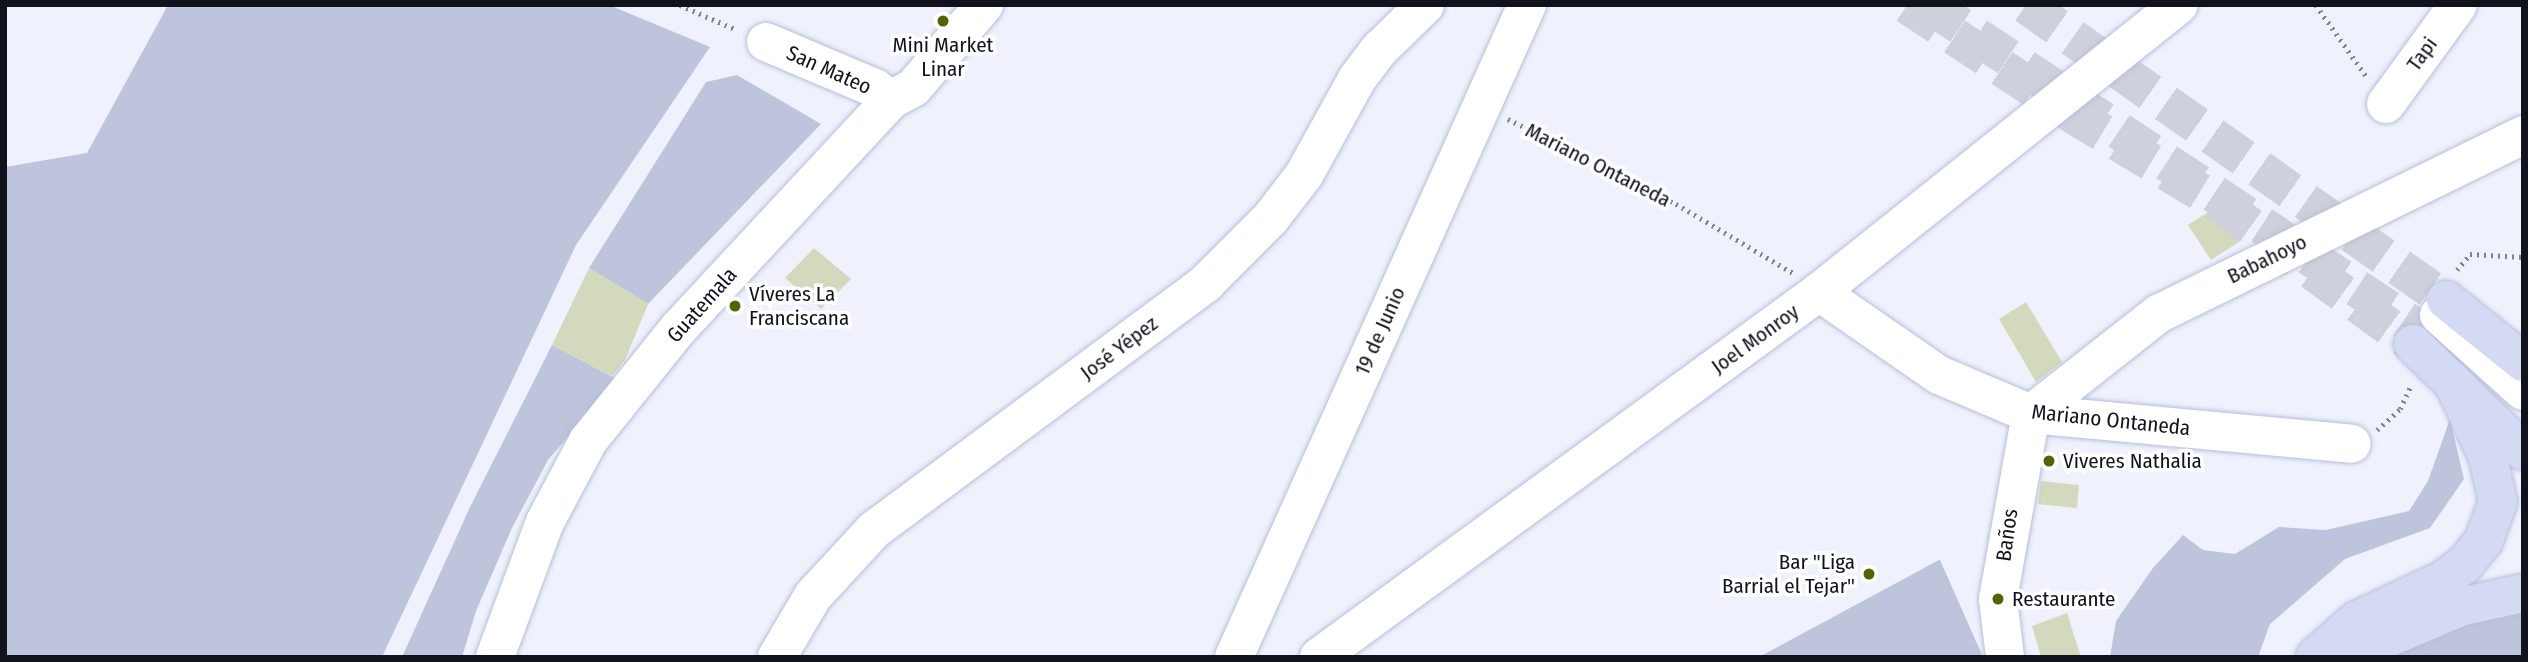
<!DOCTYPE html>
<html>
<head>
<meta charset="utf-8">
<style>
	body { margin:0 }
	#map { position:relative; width:2528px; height:662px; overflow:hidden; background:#eff2fd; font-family:"Fira Sans Condensed",sans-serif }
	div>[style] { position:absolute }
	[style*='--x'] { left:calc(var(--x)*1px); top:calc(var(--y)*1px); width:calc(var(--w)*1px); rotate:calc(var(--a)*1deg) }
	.green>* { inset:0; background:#bec4db }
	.building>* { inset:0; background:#d2d9bd }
	.minor-tunnel>* { height:38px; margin-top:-19px; transform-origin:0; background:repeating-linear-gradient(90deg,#ced0db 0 38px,transparent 0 57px) }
	.major-tunnel>* { height:38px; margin-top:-19px; transform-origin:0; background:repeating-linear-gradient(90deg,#ced0db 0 38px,transparent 0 57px) }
	.path>* { height:4.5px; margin-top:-2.25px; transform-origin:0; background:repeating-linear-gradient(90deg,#80828d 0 2px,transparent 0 7px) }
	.roads { filter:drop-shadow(0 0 2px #b7bed9) drop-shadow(0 0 2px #b7bed9) }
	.minor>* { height:38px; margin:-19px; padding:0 19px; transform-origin:19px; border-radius:19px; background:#fff }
	.major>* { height:38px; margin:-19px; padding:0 19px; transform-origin:19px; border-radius:19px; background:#d4daf4 }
	.dots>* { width:19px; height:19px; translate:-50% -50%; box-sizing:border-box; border:4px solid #fff; border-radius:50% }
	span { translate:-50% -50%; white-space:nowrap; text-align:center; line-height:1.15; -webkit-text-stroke:7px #fff; paint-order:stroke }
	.poi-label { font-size:21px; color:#10121c }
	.left { translate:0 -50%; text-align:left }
	.right { translate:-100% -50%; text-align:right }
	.street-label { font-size:21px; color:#10121c }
	.frame { position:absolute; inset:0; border:7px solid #10121c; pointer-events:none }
</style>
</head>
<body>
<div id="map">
	<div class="green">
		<i style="clip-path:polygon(168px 5px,609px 5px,710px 47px,576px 245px,382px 657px,5px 657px,5px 167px,87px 153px)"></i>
		<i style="clip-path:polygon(737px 75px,821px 124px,648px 304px,589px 268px,706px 82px)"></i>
		<i style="clip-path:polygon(552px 345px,617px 379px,548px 460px,512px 528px,476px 611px,462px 657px,402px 657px,470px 507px)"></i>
		<i style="clip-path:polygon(2450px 419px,2464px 479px,2430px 528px,2345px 559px,2270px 624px,2258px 657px,2110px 657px,2116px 621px,2153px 568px,2183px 535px,2203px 550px,2235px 554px,2279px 527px,2326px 530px,2409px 511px,2428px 481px)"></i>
		<i style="clip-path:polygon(1940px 560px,1983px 657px,1759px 657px,1939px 560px)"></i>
		<i style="clip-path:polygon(2523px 608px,2523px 657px,2366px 657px,2489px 614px)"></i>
	</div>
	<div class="building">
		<i style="clip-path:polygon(2219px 205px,2242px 240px,2211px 260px,2188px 225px)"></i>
		<i style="clip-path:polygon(814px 248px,851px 279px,821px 309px,785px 278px)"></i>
		<i style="clip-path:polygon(589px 268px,648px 304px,625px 360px,612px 376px,552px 345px)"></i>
		<i style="clip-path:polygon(2026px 302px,2062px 362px,2036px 382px,1999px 319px)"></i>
		<i style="clip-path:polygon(2041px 481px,2079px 485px,2077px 508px,2038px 504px)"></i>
		<i style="clip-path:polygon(2067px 613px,2081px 657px,2041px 657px,2032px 626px)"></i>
	</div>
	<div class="minor-tunnel">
		<i style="--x:1929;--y:5;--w:589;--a:33.5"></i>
	</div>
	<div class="major-tunnel">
		<i style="--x:1907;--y:5;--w:196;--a:33.5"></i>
		<i style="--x:2070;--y:113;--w:175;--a:31.2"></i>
		<i style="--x:2220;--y:204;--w:238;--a:36"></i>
		<i style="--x:2026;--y:5;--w:513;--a:35.08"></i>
	</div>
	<div class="path">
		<i style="--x:680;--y:5;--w:62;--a:23.7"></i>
		<i style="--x:2316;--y:5;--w:87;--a:54.8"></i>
		<i style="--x:1508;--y:119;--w:188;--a:26.8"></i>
		<i style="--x:1676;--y:204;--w:136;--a:30.5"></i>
		<i style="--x:2457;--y:270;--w:21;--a:-51"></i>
		<i style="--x:2470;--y:254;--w:53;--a:3.2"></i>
		<i style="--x:2377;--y:430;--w:31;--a:-42"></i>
		<i style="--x:2400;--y:409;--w:26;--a:-65"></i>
	</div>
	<div class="roads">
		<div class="minor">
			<i style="--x:766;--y:42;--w:118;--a:22.9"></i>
			<i style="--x:875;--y:88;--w:20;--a:37"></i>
			<i style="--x:2386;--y:104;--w:122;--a:-54"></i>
			<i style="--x:1819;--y:292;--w:146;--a:34.7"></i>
			<i style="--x:1939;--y:375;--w:100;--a:23"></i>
			<i style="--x:2031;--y:414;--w:322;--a:5.3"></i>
			<i style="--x:2439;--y:315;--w:113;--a:42.1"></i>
			<i style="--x:2031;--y:414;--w:162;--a:-38.2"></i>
			<i style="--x:2158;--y:314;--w:407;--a:-26.1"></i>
			<i style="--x:495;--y:657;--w:144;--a:-69.7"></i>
			<i style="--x:545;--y:522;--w:92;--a:-62"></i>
			<i style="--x:588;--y:441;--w:144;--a:-51.2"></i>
			<i style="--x:678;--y:329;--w:313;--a:-47.1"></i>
			<i style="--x:891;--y:100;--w:26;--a:-29"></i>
			<i style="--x:914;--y:87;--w:108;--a:-49.5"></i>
			<i style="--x:777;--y:657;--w:71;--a:-59.5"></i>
			<i style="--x:813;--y:596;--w:90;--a:-47.3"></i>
			<i style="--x:874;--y:530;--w:414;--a:-36.6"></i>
			<i style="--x:1206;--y:283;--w:91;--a:-45"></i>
			<i style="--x:1270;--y:219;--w:56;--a:-52.3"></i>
			<i style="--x:1304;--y:175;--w:110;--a:-61.1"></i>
			<i style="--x:1357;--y:79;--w:38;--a:-53"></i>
			<i style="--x:1380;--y:49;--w:63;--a:-44.4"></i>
			<i style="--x:1234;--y:657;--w:715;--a:-65.8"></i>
			<i style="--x:1319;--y:657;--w:619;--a:-36.13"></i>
			<i style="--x:1819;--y:292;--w:460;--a:-38.6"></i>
			<i style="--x:2005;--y:657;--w:58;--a:-96.9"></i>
			<i style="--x:1998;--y:599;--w:188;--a:-79.9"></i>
		</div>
		<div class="major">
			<i style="--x:2446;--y:300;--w:99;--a:38.8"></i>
			<i style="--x:2413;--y:344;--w:153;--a:44.2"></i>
			<i style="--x:2315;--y:657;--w:55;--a:-41.3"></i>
			<i style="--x:2356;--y:621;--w:96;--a:-25.2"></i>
			<i style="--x:2443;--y:580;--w:26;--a:-36"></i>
			<i style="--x:2464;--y:565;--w:32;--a:-51"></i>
			<i style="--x:2484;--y:540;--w:40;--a:-69.8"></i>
			<i style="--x:2498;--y:502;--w:46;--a:-102.5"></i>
			<i style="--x:2488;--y:457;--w:83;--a:-115"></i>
			<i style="--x:2356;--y:657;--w:19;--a:-39"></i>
			<i style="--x:2371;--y:645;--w:97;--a:-23.1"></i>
			<i style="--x:2460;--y:607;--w:65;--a:-12.5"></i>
		</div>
	</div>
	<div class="dots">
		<i style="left:943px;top:21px;background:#546306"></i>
		<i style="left:735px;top:306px;background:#546306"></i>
		<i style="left:2049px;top:461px;background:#546306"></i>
		<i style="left:1869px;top:574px;background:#546306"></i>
		<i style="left:1998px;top:599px;background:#546306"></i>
	</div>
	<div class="poi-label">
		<span style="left:943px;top:57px">Mini Market<br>Linar</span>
		<span class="left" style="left:749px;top:306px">Víveres La<br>Franciscana</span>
		<span class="left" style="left:2063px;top:461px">Viveres Nathalia</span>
		<span class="right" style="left:1855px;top:574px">Bar "Liga<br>Barrial el Tejar"</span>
		<span class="left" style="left:2012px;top:599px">Restaurante</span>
	</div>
	<div class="street-label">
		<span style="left:2422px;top:54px;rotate:-54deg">Tapi</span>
		<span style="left:829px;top:70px;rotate:24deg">San Mateo</span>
		<span style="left:1598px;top:165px;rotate:27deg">Mariano Ontaneda</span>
		<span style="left:2267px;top:259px;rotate:-26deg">Babahoyo</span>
		<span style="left:702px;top:305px;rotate:-48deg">Guatemala</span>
		<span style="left:1380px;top:331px;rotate:-66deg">19 de Junio</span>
		<span style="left:1755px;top:339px;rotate:-36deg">Joel Monroy</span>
		<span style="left:1119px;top:348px;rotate:-37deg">José Yépez</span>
		<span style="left:2111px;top:420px;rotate:6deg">Mariano Ontaneda</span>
		<span style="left:2007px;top:535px;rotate:-82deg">Baños</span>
	</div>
	<div class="frame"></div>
</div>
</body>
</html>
